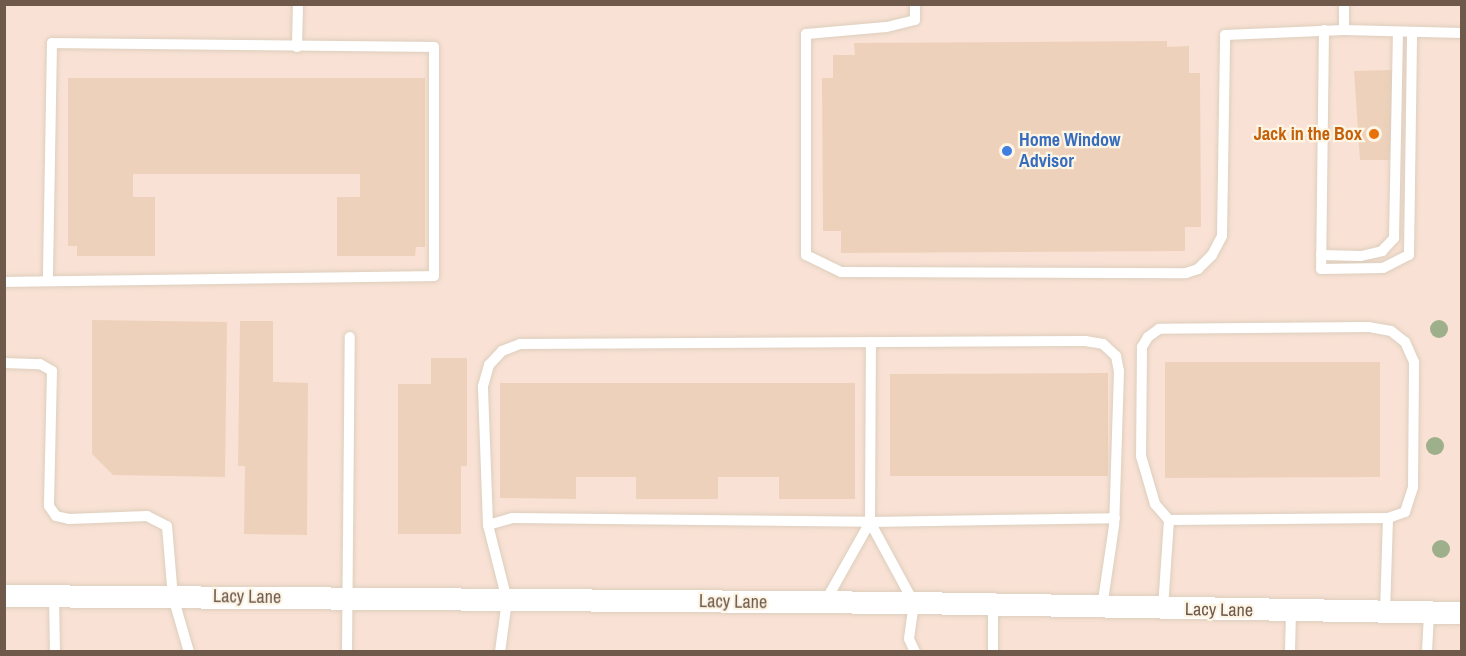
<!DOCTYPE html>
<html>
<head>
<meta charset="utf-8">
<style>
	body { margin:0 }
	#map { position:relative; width:1466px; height:656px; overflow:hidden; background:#faf1e0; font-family:"Archivo Narrow",sans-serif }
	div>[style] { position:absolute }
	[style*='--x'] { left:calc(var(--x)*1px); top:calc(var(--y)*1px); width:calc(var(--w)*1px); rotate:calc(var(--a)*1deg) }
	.commercial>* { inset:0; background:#f9e2d5 }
	.building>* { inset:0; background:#edd1ba }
	.roads { filter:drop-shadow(0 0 2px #ddcebd) drop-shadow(0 0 2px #ddcebd) }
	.lane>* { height:10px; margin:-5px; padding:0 5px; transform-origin:5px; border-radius:5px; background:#fff }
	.street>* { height:22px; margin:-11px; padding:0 11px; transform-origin:11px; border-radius:11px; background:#fff }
	.trees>* { width:18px; height:18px; margin:-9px; border-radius:50%; background:#9eaf8b }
	.dots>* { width:16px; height:16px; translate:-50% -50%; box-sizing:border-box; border:3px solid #fdf5e6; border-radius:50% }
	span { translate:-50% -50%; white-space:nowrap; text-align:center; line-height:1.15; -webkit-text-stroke:4.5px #fdf5e6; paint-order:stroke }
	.food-label { font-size:18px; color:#c56008; font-weight:700 }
	.right { translate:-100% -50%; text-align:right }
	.shop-label { font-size:18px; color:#366cbe; font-weight:700 }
	.left { translate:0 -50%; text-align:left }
	.street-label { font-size:18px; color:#6e594a }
	.frame { position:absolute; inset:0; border:6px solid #6e594a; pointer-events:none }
</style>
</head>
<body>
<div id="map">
	<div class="commercial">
		<i style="clip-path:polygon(4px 5px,1461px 5px,1461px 651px,5px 651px)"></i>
	</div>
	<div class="building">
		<i style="clip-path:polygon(1167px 41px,1167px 47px,1189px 46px,1189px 73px,1200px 73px,1201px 227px,1185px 227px,1185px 251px,841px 253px,841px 231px,823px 231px,822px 78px,833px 78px,833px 55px,855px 55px,854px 43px)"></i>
		<i style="clip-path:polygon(1394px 70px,1390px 160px,1360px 160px,1354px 71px)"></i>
		<i style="clip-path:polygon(68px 78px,425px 78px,425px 247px,416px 247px,415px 256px,337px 256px,337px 197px,360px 197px,360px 174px,133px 174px,133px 197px,155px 197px,155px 256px,77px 256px,77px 246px,68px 246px)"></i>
		<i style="clip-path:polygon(92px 320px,227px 322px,225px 477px,113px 475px,92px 454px)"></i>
		<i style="clip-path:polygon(240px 321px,273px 321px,273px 382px,308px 383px,307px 535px,244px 534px,245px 466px,238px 466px)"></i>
		<i style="clip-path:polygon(431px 358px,467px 358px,467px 466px,461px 466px,461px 534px,398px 534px,398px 384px,431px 384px)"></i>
		<i style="clip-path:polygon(1165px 362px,1380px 362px,1380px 477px,1165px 478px)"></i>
		<i style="clip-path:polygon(1108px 373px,1108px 476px,890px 476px,890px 374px)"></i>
		<i style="clip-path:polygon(500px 383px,855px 383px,855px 499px,779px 499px,779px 477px,718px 477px,718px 499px,636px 499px,636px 477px,576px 477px,576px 499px,500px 498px)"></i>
	</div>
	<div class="roads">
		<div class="lane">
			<i style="--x:915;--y:4;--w:16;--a:90"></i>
			<i style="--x:915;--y:20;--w:30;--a:166"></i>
			<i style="--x:886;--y:27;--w:80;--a:175"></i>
			<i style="--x:806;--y:34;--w:221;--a:90"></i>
			<i style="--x:806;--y:255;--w:39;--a:26"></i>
			<i style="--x:841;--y:272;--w:345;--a:0.2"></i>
			<i style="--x:1186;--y:273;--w:13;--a:-18"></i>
			<i style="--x:1198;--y:269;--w:20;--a:-45"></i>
			<i style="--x:1212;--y:255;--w:21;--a:-62"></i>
			<i style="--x:1222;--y:236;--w:201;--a:-89.1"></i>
			<i style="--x:1225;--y:35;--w:119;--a:-2.4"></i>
			<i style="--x:1344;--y:4;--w:26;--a:90"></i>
			<i style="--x:1344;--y:30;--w:118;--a:1.5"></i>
			<i style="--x:1324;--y:30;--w:239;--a:90.7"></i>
			<i style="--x:1321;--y:269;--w:62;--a:-0.9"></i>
			<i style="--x:1383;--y:268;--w:29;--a:-27"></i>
			<i style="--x:1409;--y:255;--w:223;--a:-89.2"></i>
			<i style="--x:297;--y:47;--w:43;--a:-88.7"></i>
			<i style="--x:1321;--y:255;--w:40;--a:1.4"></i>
			<i style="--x:1361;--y:256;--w:22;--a:-13"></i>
			<i style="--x:1382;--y:251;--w:18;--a:-47"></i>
			<i style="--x:1394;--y:238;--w:206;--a:-88.9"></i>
			<i style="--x:4;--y:282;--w:430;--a:-0.8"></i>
			<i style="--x:434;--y:276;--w:229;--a:-90"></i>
			<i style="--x:434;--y:47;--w:382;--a:-179.4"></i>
			<i style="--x:52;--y:43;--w:237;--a:91"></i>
			<i style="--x:4;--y:363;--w:36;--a:2"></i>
			<i style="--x:40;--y:364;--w:14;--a:30"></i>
			<i style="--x:52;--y:371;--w:135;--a:91.3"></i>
			<i style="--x:49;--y:506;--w:12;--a:55"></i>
			<i style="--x:56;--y:516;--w:13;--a:13"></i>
			<i style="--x:69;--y:519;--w:78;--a:-2.2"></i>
			<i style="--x:147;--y:516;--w:22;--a:27"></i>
			<i style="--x:167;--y:526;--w:71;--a:85.2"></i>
			<i style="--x:173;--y:597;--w:57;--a:73.8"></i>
			<i style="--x:870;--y:522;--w:92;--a:61.5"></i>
			<i style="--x:914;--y:603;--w:36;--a:98"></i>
			<i style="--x:909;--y:639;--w:14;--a:65"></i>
			<i style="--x:488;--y:525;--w:25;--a:-16"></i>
			<i style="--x:512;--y:518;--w:358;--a:0.6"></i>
			<i style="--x:870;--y:522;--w:245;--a:-0.9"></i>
			<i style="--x:54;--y:596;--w:56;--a:89"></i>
			<i style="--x:825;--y:602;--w:92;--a:-60.6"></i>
			<i style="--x:870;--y:522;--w:180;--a:-89.7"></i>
			<i style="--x:993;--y:605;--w:47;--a:90"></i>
			<i style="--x:1163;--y:608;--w:88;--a:-86.1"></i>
			<i style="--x:1169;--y:520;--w:219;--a:-0.5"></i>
			<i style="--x:1388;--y:518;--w:18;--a:-19"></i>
			<i style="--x:1405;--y:512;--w:26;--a:-72"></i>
			<i style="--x:1413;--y:487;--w:125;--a:-89.5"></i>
			<i style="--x:1414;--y:362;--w:22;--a:-114"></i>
			<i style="--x:1405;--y:342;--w:18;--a:-142"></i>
			<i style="--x:1391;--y:331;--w:22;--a:-170"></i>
			<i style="--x:1369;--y:327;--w:210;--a:179.5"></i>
			<i style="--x:1159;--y:329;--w:14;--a:144"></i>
			<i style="--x:1148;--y:337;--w:12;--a:121"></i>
			<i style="--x:1142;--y:347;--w:109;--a:90.5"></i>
			<i style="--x:1141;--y:456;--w:50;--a:73.7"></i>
			<i style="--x:1155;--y:504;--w:21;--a:49"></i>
			<i style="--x:1385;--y:613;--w:95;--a:-88.2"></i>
			<i style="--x:347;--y:652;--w:315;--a:-89.5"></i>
			<i style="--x:500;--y:652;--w:52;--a:-82.3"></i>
			<i style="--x:507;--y:600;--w:77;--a:-104.2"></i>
			<i style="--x:488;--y:525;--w:139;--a:-92.1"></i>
			<i style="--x:483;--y:386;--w:22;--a:-74"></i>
			<i style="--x:489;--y:365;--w:19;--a:-47"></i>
			<i style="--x:502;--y:351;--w:19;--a:-21"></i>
			<i style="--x:520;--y:344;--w:565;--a:-0.3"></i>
			<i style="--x:1085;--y:341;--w:18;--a:9"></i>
			<i style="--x:1103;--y:344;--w:18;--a:43"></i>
			<i style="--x:1116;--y:356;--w:15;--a:79"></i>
			<i style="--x:1119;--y:371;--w:155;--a:91.8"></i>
			<i style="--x:1114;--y:526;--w:82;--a:98.4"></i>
			<i style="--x:1290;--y:652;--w:41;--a:-88.6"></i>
			<i style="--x:1427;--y:652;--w:39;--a:-87"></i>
		</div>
		<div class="street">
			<i style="--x:4;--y:596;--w:910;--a:0.44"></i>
			<i style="--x:914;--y:603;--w:548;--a:1.05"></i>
		</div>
	</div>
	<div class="trees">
		<i style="left:1439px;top:329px"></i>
		<i style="left:1435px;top:446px"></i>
		<i style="left:1441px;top:549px"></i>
	</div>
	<div class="dots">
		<i style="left:1374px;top:134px;background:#e8710a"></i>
		<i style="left:1007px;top:151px;background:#3f7fe0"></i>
	</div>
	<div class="food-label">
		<span class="right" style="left:1362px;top:134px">Jack in the Box</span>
	</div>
	<div class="shop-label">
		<span class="left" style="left:1019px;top:151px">Home Window<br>Advisor</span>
	</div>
	<div class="street-label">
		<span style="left:247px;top:597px;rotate:1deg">Lacy Lane</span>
		<span style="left:733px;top:602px;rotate:1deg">Lacy Lane</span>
		<span style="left:1219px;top:610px;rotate:1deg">Lacy Lane</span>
	</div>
	<div class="frame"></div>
</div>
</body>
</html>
